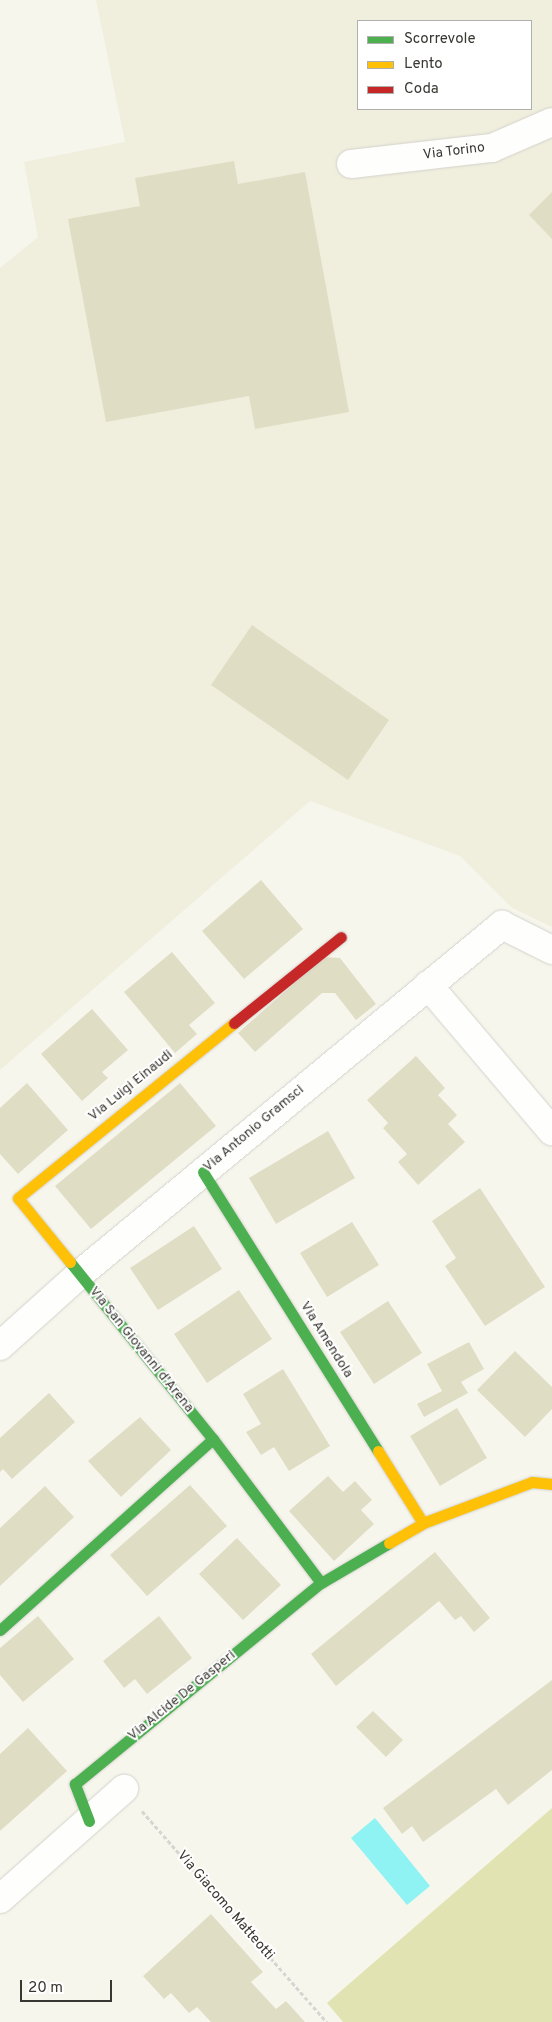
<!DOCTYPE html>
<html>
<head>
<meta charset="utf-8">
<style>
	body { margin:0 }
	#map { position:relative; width:552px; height:2022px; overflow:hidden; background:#f7f6ed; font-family:Overpass,sans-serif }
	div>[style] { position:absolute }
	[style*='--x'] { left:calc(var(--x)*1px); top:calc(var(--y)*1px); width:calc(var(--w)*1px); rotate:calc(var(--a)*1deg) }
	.built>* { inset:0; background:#f0eedd }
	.green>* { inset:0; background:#e1e4b2 }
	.water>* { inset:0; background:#8ff3f3 }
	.building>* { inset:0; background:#e0ddc5 }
	.path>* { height:3px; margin-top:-1.5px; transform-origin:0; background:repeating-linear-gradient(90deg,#d6d5d2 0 4px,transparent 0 6.5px) }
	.roads { filter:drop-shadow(0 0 1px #d3d2cc) drop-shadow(0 0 1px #d3d2cc) }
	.street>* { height:28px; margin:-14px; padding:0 14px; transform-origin:14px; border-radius:14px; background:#fefefc }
	.fast>* { height:11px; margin:-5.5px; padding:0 5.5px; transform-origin:5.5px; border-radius:5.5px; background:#4caf50 }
	.slow>* { height:11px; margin:-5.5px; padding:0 5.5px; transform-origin:5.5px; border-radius:5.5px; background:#ffc107 }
	.jam>* { height:11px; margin:-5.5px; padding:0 5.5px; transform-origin:5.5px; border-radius:5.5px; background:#c62828 }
	span { translate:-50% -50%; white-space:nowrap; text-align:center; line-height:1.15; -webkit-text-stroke:4px #fff; paint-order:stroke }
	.street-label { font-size:14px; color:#383731 }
	.legend { position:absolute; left:357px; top:20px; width:175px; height:90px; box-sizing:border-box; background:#fff; border:1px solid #afafad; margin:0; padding:6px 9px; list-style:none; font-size:15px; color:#383731 }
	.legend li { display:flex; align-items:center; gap:10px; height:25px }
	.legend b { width:25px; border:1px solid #afafad }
	.scale { position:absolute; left:20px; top:1980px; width:92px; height:22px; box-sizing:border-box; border:2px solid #383731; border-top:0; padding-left:6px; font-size:15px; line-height:18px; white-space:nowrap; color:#383731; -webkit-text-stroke:4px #fff; paint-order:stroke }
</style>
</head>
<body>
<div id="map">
	<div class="built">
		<i style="clip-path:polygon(evenodd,96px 0,552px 0,552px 927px,512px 908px,460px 856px,310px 801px,0 1070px,0 268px,38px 237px,24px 162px,125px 142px,96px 0,358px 21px,531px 21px,531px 109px,358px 109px,358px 21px)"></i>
	</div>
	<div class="green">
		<i style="clip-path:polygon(552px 1808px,552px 2022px,343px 2022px,327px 2003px)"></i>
	</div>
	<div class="water">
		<i style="clip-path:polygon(375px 1818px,430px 1886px,407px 1905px,351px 1838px)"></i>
	</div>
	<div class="building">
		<i style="clip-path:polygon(234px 161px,238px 184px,305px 172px,349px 412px,255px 429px,249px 396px,106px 422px,68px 219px,140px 206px,135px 178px)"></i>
		<i style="clip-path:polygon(552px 192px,552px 239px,529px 215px)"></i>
		<i style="clip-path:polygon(252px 625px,389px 720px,348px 780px,211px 685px)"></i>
		<i style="clip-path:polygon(261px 880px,303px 929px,244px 979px,202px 931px)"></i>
		<i style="clip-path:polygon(172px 952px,215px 1003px,189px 1025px,197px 1034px,175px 1053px,124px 992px)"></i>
		<i style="clip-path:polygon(324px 957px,340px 958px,376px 1004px,356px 1020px,335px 993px,322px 993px,255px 1052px,238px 1033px)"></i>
		<i style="clip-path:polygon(92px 1009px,128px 1050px,102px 1072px,108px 1078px,82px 1101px,41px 1054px)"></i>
		<i style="clip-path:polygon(416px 1056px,445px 1088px,438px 1095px,457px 1115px,448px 1124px,465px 1142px,418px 1185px,398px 1162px,407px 1154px,383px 1128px,388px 1123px,367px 1100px)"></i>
		<i style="clip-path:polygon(27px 1083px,68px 1130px,18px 1174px,0 1154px,0 1108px)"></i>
		<i style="clip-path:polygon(180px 1083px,216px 1126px,91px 1229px,55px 1186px)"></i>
		<i style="clip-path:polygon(328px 1131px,355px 1178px,276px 1224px,249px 1178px)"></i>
		<i style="clip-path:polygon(480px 1188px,545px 1287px,485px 1326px,445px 1266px,456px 1258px,432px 1221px)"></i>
		<i style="clip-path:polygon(352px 1222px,379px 1265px,327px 1297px,300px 1253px)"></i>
		<i style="clip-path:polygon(194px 1226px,222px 1269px,158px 1310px,130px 1268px)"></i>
		<i style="clip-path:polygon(239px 1290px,272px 1339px,207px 1383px,174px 1334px)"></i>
		<i style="clip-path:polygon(388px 1301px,422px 1353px,374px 1384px,340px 1332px)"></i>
		<i style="clip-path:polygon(469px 1342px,484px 1369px,461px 1382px,468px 1393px,424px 1417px,417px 1404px,442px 1391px,427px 1364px)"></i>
		<i style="clip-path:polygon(515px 1351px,552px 1387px,552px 1409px,525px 1437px,477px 1390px)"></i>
		<i style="clip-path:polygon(283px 1369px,330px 1446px,289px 1471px,274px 1447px,261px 1455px,246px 1432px,261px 1424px,243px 1394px)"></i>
		<i style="clip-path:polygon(49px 1393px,75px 1422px,12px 1479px,3px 1469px,0 1472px,0 1438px)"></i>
		<i style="clip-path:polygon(457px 1408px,487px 1458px,440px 1486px,410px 1436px)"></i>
		<i style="clip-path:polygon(140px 1417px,171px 1450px,121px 1497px,88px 1461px)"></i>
		<i style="clip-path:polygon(328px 1476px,343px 1492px,355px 1481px,372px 1500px,361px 1510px,374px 1524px,334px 1561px,289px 1511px)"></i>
		<i style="clip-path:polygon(190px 1485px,227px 1526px,147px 1596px,110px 1555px)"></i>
		<i style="clip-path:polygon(45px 1486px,74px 1517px,0 1586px,0 1528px)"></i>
		<i style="clip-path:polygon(237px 1538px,281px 1585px,243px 1620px,199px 1574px)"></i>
		<i style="clip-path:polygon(435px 1552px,490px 1618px,474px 1632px,461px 1616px,455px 1620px,439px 1601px,336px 1686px,311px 1654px)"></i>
		<i style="clip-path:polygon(38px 1616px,74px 1659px,23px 1702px,0 1675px,0 1648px)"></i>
		<i style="clip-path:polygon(159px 1616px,192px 1658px,147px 1694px,135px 1679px,124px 1688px,103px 1661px)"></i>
		<i style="clip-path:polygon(552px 1680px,552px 1770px,508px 1805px,496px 1789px,423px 1842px,412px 1826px,402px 1834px,383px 1808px)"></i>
		<i style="clip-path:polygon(373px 1711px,403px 1740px,386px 1757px,356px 1727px)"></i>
		<i style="clip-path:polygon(28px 1728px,67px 1771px,0 1831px,0 1754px)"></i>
		<i style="clip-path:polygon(211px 1914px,263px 1972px,251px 1982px,276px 2009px,286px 2001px,305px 2022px,211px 2022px,197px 2007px,189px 2013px,171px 1993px,164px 1999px,143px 1976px)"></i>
	</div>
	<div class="path">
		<i style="--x:142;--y:1811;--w:281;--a:48.8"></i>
	</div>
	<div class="roads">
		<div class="street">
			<i style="--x:351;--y:164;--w:142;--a:-6.5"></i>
			<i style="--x:492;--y:148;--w:65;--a:-23.4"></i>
			<i style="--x:428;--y:985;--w:192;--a:49.7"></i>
			<i style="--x:0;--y:1346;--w:108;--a:-42"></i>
			<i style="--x:80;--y:1274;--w:548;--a:-39.59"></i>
			<i style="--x:502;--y:925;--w:56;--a:26.6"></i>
			<i style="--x:0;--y:1899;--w:166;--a:-41.6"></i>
		</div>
		<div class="fast">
			<i style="--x:203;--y:1172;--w:329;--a:57.9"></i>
			<i style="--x:70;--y:1262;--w:228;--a:51.1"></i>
			<i style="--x:213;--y:1439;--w:180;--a:53.1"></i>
			<i style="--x:0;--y:1630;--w:286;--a:-41.9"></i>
			<i style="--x:89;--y:1821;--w:40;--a:-111"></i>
			<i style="--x:75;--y:1784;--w:318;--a:-39.3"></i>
			<i style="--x:321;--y:1583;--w:79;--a:-30.5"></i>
		</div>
		<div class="slow">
			<i style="--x:70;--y:1262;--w:82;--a:-129.1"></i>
			<i style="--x:18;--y:1198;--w:278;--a:-39"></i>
			<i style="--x:378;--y:1451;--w:85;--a:58"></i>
			<i style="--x:389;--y:1543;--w:39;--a:-30"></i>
			<i style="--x:423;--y:1523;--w:116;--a:-20.6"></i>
			<i style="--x:532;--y:1482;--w:20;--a:6"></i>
		</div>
		<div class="jam">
			<i style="--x:234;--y:1023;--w:137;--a:-38.8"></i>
		</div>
	</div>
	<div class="street-label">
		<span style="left:454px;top:152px;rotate:-7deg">Via Torino</span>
		<span style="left:131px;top:1086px;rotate:-39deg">Via Luigi Einaudi</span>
		<span style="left:254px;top:1129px;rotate:-40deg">Via Antonio Gramsci</span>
		<span style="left:326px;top:1340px;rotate:58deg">Via Amendola</span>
		<span style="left:141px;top:1350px;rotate:51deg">Via San Giovanni d'Arena</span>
		<span style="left:182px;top:1696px;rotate:-39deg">Via Alcide De Gasperi</span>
		<span style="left:225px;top:1906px;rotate:49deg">Via Giacomo Matteotti</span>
	</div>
	<ul class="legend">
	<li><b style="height:6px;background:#4caf50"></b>Scorrevole</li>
	<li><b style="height:6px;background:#ffc107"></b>Lento</li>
	<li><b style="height:6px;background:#c62828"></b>Coda</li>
	</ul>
	<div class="scale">20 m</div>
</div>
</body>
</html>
